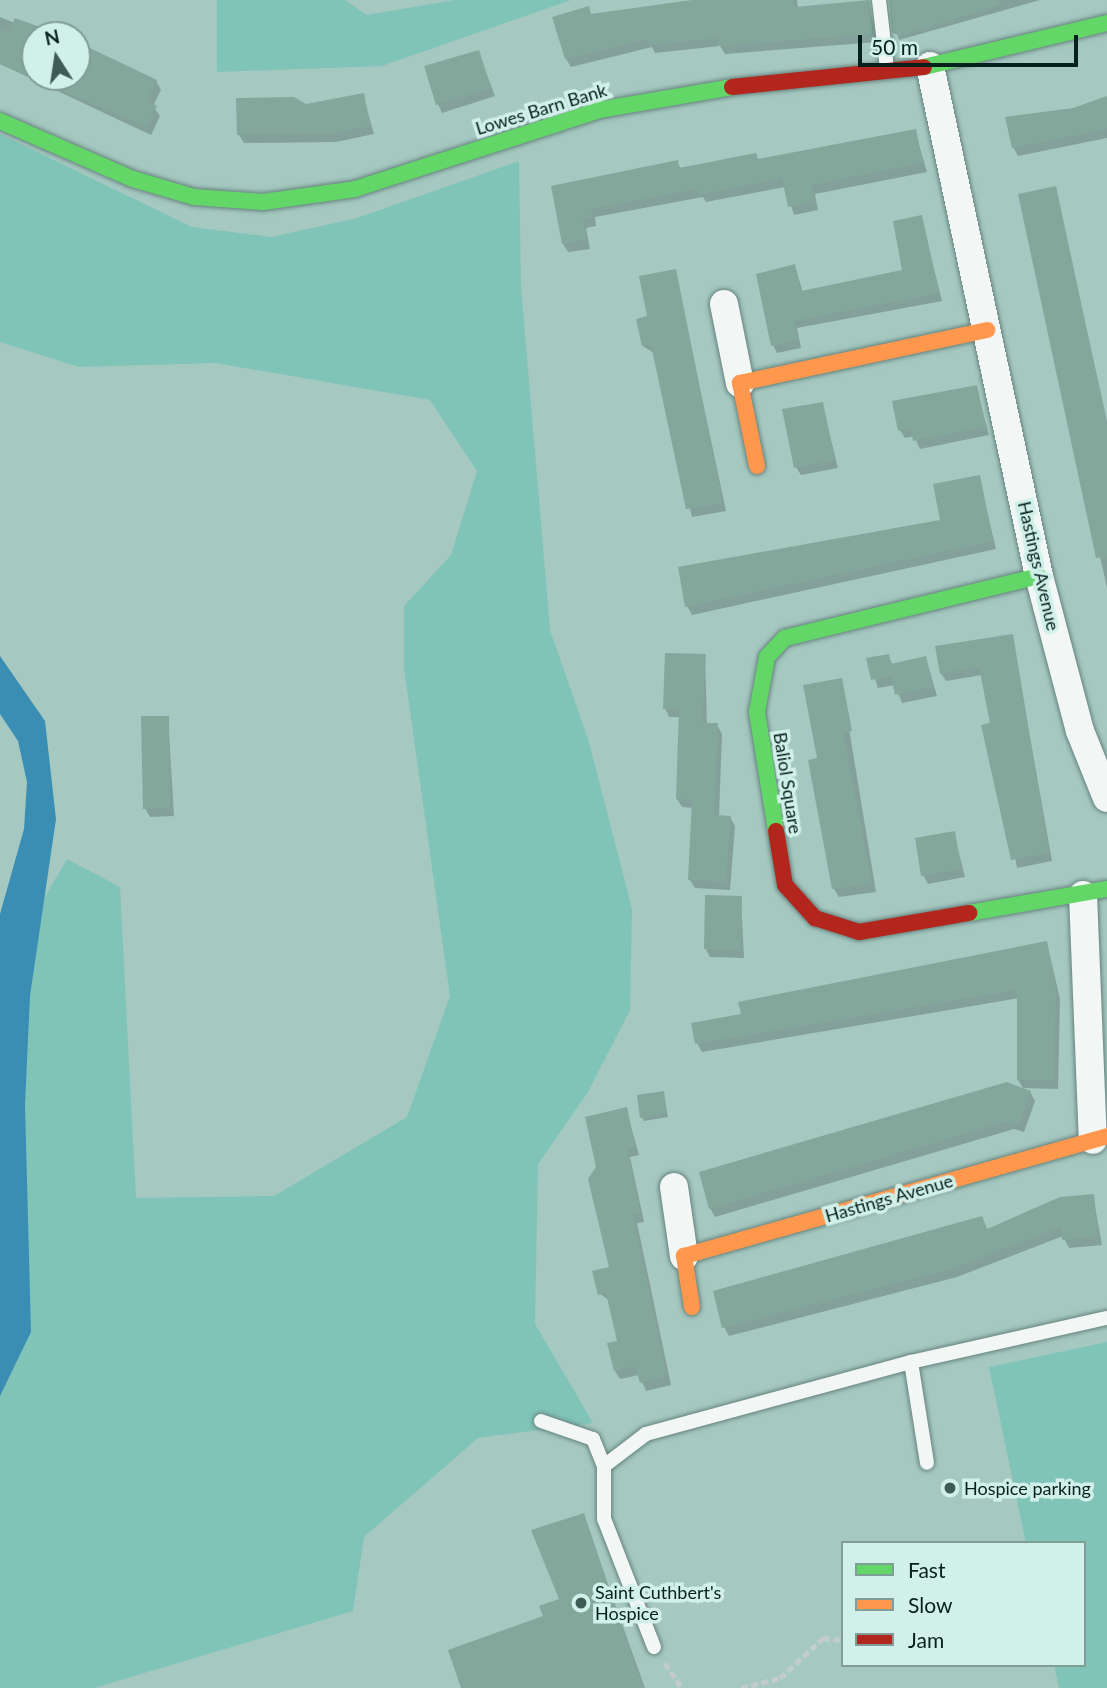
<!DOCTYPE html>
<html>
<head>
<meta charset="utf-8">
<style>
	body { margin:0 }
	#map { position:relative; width:1107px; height:1688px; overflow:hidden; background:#a5c8c1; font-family:Lato,sans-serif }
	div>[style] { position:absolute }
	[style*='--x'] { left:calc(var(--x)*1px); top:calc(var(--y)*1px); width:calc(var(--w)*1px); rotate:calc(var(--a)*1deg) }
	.green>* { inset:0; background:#80c4b8 }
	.water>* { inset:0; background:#3b8eb3 }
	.shadow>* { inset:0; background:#0003 }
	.building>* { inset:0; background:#83a79b }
	.path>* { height:4.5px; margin-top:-2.25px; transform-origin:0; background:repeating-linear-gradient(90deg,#c2cdcb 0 7px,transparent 0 10.5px) }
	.roads { filter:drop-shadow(0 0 2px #66837d) drop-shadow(0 0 2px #66837d) }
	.lane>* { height:14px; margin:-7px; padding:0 7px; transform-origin:7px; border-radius:7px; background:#f2f7f6 }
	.street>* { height:28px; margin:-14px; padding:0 14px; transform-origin:14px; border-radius:14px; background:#f2f7f6 }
	.fast>* { height:16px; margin:-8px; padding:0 8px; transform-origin:8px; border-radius:8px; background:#63d668 }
	.slow>* { height:16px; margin:-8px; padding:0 8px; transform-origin:8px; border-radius:8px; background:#ff974d }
	.jam>* { height:16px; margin:-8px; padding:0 8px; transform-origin:8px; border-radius:8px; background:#b3261e }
	.dots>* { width:19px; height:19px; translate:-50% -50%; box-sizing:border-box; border:4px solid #d1f0e9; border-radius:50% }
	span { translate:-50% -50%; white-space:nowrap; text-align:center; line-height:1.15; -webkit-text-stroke:7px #d1f0e9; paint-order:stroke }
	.street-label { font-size:18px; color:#06211d }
	.poi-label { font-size:18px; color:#06211d }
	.left { translate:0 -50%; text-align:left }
	.legend { position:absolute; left:841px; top:1541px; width:245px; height:126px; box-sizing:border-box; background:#d1f0e9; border:2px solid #809d97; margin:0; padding:9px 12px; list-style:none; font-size:21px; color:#06211d }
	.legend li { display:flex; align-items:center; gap:14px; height:35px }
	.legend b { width:35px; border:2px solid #809d97 }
	.north { position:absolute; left:21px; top:21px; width:70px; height:70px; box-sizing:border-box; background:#d1f0e9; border:2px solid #809d97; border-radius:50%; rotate:348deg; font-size:19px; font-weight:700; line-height:28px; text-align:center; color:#06211d }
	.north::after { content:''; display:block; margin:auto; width:24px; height:32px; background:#3e5b56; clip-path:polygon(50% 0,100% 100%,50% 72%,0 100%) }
	.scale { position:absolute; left:858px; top:35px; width:220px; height:32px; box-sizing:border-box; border:4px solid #06211d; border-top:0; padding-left:9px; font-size:21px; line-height:24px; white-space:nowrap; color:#06211d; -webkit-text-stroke:5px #d1f0e9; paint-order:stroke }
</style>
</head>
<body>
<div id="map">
	<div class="green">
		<i style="clip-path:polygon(217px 0,345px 0,367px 15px,454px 0,571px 0,382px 66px,217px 72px)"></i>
		<i style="clip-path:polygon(0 134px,192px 227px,271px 237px,357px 218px,519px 161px,521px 286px,550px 630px,589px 742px,632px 909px,630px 1010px,588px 1092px,538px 1164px,535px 1324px,593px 1423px,478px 1438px,364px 1537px,353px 1611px,94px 1688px,0 1688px,0 974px,67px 859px,120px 887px,136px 1198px,274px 1196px,407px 1117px,450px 996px,404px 668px,404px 606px,451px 555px,477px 471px,430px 400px,216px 363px,79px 367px,0 342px)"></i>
		<i style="clip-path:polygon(1107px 1342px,1107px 1688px,1059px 1688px,1054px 1665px,1084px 1665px,1084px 1543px,1026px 1543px,989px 1367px)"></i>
	</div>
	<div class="water">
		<i style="clip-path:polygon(0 656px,45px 721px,56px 819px,30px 996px,25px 1105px,31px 1332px,0 1396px,0 914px,24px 829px,27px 782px,18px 741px,0 714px)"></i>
	</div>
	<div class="shadow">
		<i style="clip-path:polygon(732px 0,797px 0,798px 9px,869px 3px,877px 42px,725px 54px,720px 46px,655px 53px,652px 47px,571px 67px,566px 59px,588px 8px,592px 16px)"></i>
		<i style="clip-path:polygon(890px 0,1040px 0,899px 40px)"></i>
		<i style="clip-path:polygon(0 17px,44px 35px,35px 35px,35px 77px,77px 77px,77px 49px,156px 81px,161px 90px,153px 106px,160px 116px,151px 135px,0 64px)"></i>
		<i style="clip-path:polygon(478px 52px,495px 96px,442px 113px,438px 104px)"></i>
		<i style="clip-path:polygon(363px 95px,374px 134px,336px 142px,244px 143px,239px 135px,306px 106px)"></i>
		<i style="clip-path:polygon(1107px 98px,1107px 138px,1018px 156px,1013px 147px,1074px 110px)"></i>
		<i style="clip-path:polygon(915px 131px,927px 172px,815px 194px,818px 210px,794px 215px,785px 187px,706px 202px,703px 197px,595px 217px,596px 226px,586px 228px,590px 249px,568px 252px,563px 244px,553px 187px,677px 162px,681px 169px,759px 161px)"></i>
		<i style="clip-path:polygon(1055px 188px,1107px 421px,1107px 588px,1020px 195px)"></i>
		<i style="clip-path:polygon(921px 217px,942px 301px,797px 328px,801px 348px,777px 353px,773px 345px,795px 266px,803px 293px,904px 271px)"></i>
		<i style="clip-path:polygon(675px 271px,726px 511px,692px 517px,654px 353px,643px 346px,638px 320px,649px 318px)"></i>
		<i style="clip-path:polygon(976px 387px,989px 435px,920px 449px,914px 436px,905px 438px,900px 430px)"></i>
		<i style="clip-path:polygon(822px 404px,838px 468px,801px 475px,796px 467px)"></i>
		<i style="clip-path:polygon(979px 477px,996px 549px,692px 615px,687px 606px,942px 522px)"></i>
		<i style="clip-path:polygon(1012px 636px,1052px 861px,1017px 868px,982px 675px,946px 681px,941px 673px)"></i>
		<i style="clip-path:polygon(705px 656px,707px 725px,717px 725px,722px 734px,719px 817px,730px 817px,735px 826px,730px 890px,695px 888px,690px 880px,694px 808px,682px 807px,677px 799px,681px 717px,669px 717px,665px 708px)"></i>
		<i style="clip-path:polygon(888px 656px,893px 665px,926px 658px,937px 696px,902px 703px,895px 685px,878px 688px,869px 660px)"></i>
		<i style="clip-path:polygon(841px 680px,876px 892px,839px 897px,834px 889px)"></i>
		<i style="clip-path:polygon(168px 717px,174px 816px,150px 817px,145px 808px)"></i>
		<i style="clip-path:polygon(954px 833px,965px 877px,928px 884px,923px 875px)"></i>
		<i style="clip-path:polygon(741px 898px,744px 958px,710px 957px,705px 948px)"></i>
		<i style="clip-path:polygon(1047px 943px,1060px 999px,1058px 1089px,1023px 1088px,1018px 1080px,1019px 998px,702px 1052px,697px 1043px)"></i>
		<i style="clip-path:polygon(1030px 1092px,1035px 1101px,1024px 1132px,1014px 1129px,715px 1217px,710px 1208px)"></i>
		<i style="clip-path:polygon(663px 1093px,668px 1117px,644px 1121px,642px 1117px)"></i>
		<i style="clip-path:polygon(626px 1109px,639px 1155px,630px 1157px,644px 1222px,637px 1223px,671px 1385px,646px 1391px,639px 1375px,620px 1379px,615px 1371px,609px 1345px,619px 1342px,610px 1301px,600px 1294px,611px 1268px)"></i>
		<i style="clip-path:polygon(1093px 1196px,1102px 1245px,1069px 1248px,1063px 1236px,957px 1277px,729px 1336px,724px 1327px,982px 1219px,988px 1231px)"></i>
		<i style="clip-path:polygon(583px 1515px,645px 1688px,463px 1688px,561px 1600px)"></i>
	</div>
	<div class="building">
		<i style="clip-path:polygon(692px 0,794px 0,795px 7px,869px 0,873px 34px,719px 46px,718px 38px,649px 45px,648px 39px,565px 59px,552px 17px,589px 6px,591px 14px)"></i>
		<i style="clip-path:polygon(889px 0,999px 0,1000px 5px,899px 36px,892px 32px)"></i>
		<i style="clip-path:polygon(15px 18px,62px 35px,35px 35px,35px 77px,77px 77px,77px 42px,157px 80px,147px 101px,157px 106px,146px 127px,0 64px,0 29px,9px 33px)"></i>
		<i style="clip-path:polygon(479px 50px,491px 88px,436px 105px,424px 66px)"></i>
		<i style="clip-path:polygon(364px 93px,370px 126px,331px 134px,237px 135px,236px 98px,294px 97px,306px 104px)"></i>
		<i style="clip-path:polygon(1107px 96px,1107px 129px,1012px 148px,1005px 117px,1073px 108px)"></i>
		<i style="clip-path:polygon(916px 129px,923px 163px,811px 185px,814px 202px,788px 207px,782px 178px,699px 195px,698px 189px,591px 209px,592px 217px,583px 219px,586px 240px,562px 244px,551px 186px,678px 160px,679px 168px,756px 153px,758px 159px)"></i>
		<i style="clip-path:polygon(1056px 186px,1107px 424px,1107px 557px,1096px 558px,1018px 194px)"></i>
		<i style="clip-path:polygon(922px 215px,939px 293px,794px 321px,798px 340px,771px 346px,756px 274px,795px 264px,801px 291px,902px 270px,893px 221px)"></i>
		<i style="clip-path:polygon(676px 269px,723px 503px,686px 509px,651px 345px,642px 346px,636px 319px,647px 316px,639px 276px)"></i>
		<i style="clip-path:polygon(977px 385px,986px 427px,913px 441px,911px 428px,898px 431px,892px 401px)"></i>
		<i style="clip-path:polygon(823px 402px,835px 460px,794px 468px,782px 409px)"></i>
		<i style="clip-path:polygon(980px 475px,993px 541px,685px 607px,678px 567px,940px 520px,933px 484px)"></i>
		<i style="clip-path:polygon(1013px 634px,1049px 853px,1011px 860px,981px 725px,990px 723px,979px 667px,940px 674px,935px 646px)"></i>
		<i style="clip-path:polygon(665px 653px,706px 654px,702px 723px,718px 723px,714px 815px,731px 816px,726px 882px,688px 880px,692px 800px,676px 799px,679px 709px,663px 709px)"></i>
		<i style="clip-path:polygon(889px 654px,891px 664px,926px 656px,933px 687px,895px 695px,891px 676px,871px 680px,866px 658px)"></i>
		<i style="clip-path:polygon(842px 678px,852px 731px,843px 733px,872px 883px,832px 889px,808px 760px,817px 758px,803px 685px)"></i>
		<i style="clip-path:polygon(141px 716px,169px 716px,170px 808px,143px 809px)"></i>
		<i style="clip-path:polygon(955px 831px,961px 869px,921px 876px,915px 838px)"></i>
		<i style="clip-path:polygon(705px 895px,742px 896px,740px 950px,704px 949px)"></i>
		<i style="clip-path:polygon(1047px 941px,1056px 989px,1054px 1081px,1017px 1080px,1017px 990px,695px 1044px,691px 1023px,741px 1014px,738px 1002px)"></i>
		<i style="clip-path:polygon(1007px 1082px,1031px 1091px,1019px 1125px,1008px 1121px,709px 1209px,699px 1172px)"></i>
		<i style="clip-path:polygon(664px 1091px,667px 1113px,640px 1118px,637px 1095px)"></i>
		<i style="clip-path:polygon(627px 1107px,635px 1146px,627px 1148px,641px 1213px,633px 1215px,667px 1376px,640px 1383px,635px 1366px,614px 1371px,607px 1343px,617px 1341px,606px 1293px,598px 1295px,592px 1271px,609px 1267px,588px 1179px,596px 1167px,585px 1117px)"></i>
		<i style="clip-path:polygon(1094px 1194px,1098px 1236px,1062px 1240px,1061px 1227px,952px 1269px,722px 1328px,713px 1291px,982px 1216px,987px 1229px,1060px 1197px)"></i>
		<i style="clip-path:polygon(584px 1513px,643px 1688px,461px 1688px,448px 1650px,543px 1616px,539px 1606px,559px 1599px,531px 1530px)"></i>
	</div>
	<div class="path">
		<i style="--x:665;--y:1663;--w:30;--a:56"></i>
		<i style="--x:741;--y:1688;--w:40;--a:-14.4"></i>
		<i style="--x:780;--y:1678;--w:59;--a:-42.9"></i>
		<i style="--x:823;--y:1638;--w:20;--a:6"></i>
	</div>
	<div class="roads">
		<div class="lane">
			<i style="--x:879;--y:0;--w:69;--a:83.4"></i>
			<i style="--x:911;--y:1362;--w:102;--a:81"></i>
			<i style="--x:541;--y:1421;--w:55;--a:19.1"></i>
			<i style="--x:593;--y:1439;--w:29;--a:68"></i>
			<i style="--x:654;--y:1647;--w:137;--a:-111.3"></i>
			<i style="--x:604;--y:1519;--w:53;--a:-90"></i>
			<i style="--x:604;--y:1466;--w:53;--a:-37.3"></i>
			<i style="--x:646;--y:1434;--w:275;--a:-15.2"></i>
			<i style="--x:911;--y:1362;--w:201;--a:-12.7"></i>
		</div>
		<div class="street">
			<i style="--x:930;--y:66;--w:522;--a:77.94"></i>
			<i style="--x:1039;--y:576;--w:160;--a:75.2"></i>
			<i style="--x:1080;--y:731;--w:72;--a:68.1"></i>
			<i style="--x:724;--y:304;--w:81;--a:78.6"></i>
			<i style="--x:1083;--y:895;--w:245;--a:87.7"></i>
			<i style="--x:674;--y:1187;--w:70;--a:81.8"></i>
		</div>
		<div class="fast">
			<i style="--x:924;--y:67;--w:188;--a:-13.5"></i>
			<i style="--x:0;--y:121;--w:145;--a:23.6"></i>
			<i style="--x:133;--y:179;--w:64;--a:16.4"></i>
			<i style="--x:194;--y:197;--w:69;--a:4.1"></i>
			<i style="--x:263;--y:202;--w:93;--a:-8"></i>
			<i style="--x:355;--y:189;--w:256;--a:-17.9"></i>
			<i style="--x:599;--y:110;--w:135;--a:-9.8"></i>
			<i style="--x:776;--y:831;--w:121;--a:-99.1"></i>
			<i style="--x:757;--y:712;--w:56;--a:-79.7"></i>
			<i style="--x:767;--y:657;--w:26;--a:-47"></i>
			<i style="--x:785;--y:638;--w:261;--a:-13.7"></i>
			<i style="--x:969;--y:913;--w:140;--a:-9.9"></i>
		</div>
		<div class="slow">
			<i style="--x:757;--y:466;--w:85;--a:-101.6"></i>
			<i style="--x:740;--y:383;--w:253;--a:-12.1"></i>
			<i style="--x:692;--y:1307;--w:52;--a:-98.9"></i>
			<i style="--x:684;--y:1256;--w:440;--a:-15.8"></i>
		</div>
		<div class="jam">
			<i style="--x:732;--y:87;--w:193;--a:-5.9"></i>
			<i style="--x:776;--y:831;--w:55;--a:80.5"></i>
			<i style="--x:785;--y:885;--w:45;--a:47.7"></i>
			<i style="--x:815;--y:918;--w:46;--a:17.7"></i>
			<i style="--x:859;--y:932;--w:112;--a:-9.8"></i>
		</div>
	</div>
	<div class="dots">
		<i style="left:950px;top:1488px;background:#3e5b56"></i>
		<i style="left:581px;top:1603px;background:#3e5b56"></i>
	</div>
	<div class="street-label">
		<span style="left:541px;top:109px;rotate:-17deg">Lowes Barn Bank</span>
		<span style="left:1039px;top:566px;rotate:77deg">Hastings Avenue</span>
		<span style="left:788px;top:783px;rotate:81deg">Baliol Square</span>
		<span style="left:889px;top:1198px;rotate:-16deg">Hastings Avenue</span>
	</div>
	<div class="poi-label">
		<span class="left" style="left:964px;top:1488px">Hospice parking</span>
		<span class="left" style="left:595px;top:1603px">Saint Cuthbert's<br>Hospice</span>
	</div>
	<ul class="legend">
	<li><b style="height:9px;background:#63d668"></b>Fast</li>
	<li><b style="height:9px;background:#ff974d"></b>Slow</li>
	<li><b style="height:9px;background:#b3261e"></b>Jam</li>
	</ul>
	<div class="north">N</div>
	<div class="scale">50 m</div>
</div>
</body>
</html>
